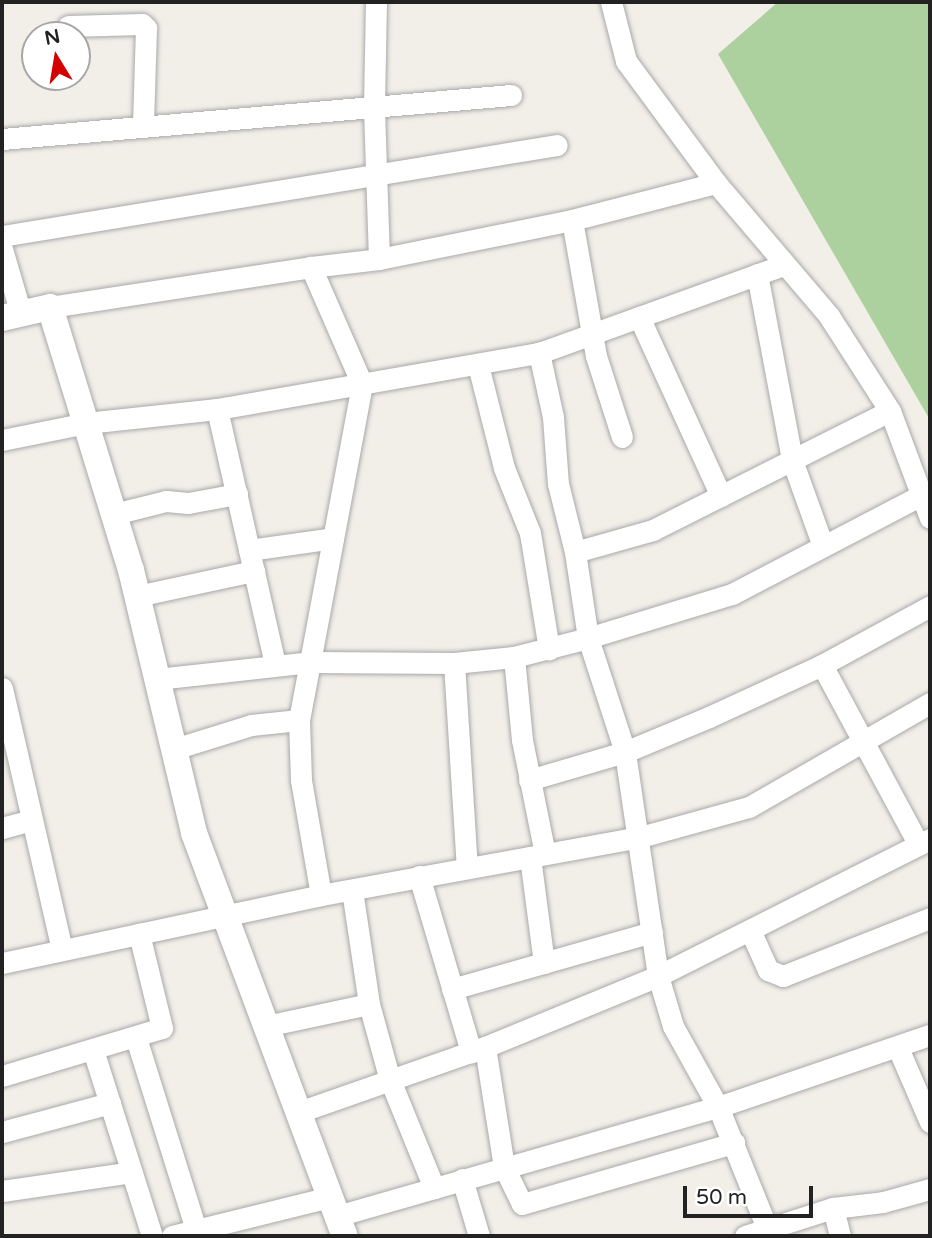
<!DOCTYPE html>
<html>
<head>
<meta charset="utf-8">
<style>
	body { margin:0 }
	#map { position:relative; width:932px; height:1238px; overflow:hidden; background:#f2efe9; font-family:"Varela Round",sans-serif }
	div>[style] { position:absolute }
	[style*='--x'] { left:calc(var(--x)*1px); top:calc(var(--y)*1px); width:calc(var(--w)*1px); rotate:calc(var(--a)*1deg) }
	.forest>* { inset:0; background:#add19e }
	.roads { filter:drop-shadow(0 0 2px #a9a9a9) drop-shadow(0 0 2px #a9a9a9) }
	.minor>* { height:21px; margin:-10.5px; padding:0 10.5px; transform-origin:10.5px; border-radius:10.5px; background:#fff }
	.tertiary>* { height:26px; margin:-13px; padding:0 13px; transform-origin:13px; border-radius:13px; background:#fff }
	span { translate:-50% -50%; white-space:nowrap; text-align:center; line-height:1.15; -webkit-text-stroke:5px #fff; paint-order:stroke }
	.frame { position:absolute; inset:0; border:4px solid #222; pointer-events:none }
	.north { position:absolute; left:21px; top:21px; width:70px; height:70px; box-sizing:border-box; background:#fff; border:2px solid #a7a7a7; border-radius:50%; rotate:349deg; font-size:19px; font-weight:700; line-height:28px; text-align:center; color:#222 }
	.north::after { content:''; display:block; margin:auto; width:24px; height:32px; background:#d40000; clip-path:polygon(50% 0,100% 100%,50% 72%,0 100%) }
	.scale { position:absolute; left:683px; top:1186px; width:130px; height:32px; box-sizing:border-box; border:4px solid #222; border-top:0; padding-left:9px; font-size:21px; line-height:24px; white-space:nowrap; color:#222; -webkit-text-stroke:5px #fff; paint-order:stroke }
</style>
</head>
<body>
<div id="map">
	<div class="forest">
		<i style="clip-path:polygon(778px 2px,930px 2px,930px 420px,718px 54px)"></i>
	</div>
	<div class="roads">
		<div class="minor">
			<i style="--x:611;--y:2;--w:61;--a:75.7"></i>
			<i style="--x:626;--y:61;--w:152;--a:53.6"></i>
			<i style="--x:716;--y:183;--w:175;--a:49.6"></i>
			<i style="--x:829;--y:316;--w:113;--a:57.3"></i>
			<i style="--x:890;--y:411;--w:114;--a:69.5"></i>
			<i style="--x:68;--y:26;--w:74;--a:-1.5"></i>
			<i style="--x:142;--y:24;--w:6;--a:45"></i>
			<i style="--x:146;--y:28;--w:98;--a:91.8"></i>
			<i style="--x:2;--y:139;--w:511;--a:-4.94"></i>
			<i style="--x:572;--y:220;--w:138;--a:80"></i>
			<i style="--x:596;--y:356;--w:85;--a:72.2"></i>
			<i style="--x:2;--y:236;--w:562;--a:-9.31"></i>
			<i style="--x:2;--y:249;--w:68;--a:73.7"></i>
			<i style="--x:379;--y:259;--w:197;--a:-11.4"></i>
			<i style="--x:572;--y:220;--w:149;--a:-14.4"></i>
			<i style="--x:757;--y:274;--w:189;--a:79.3"></i>
			<i style="--x:792;--y:460;--w:91;--a:70.2"></i>
			<i style="--x:50;--y:307;--w:264;--a:-8.7"></i>
			<i style="--x:639;--y:317;--w:197;--a:65.4"></i>
			<i style="--x:478;--y:365;--w:106;--a:75.8"></i>
			<i style="--x:504;--y:468;--w:70;--a:68.2"></i>
			<i style="--x:530;--y:533;--w:118;--a:80.7"></i>
			<i style="--x:217;--y:409;--w:262;--a:77.2"></i>
			<i style="--x:2;--y:440;--w:86;--a:-11.4"></i>
			<i style="--x:86;--y:423;--w:132;--a:-6.1"></i>
			<i style="--x:217;--y:409;--w:327;--a:-9.9"></i>
			<i style="--x:539;--y:353;--w:260;--a:-19.8"></i>
			<i style="--x:114;--y:514;--w:54;--a:-14"></i>
			<i style="--x:166;--y:501;--w:22;--a:5"></i>
			<i style="--x:188;--y:503;--w:50;--a:-10.4"></i>
			<i style="--x:249;--y:550;--w:85;--a:-8.1"></i>
			<i style="--x:575;--y:552;--w:81;--a:-15.8"></i>
			<i style="--x:653;--y:530;--w:265;--a:-26.7"></i>
			<i style="--x:137;--y:596;--w:120;--a:-12.1"></i>
			<i style="--x:514;--y:657;--w:83;--a:84.5"></i>
			<i style="--x:522;--y:740;--w:116;--a:78.6"></i>
			<i style="--x:454;--y:663;--w:205;--a:86.4"></i>
			<i style="--x:822;--y:665;--w:204;--a:61.7"></i>
			<i style="--x:157;--y:679;--w:154;--a:-6.3"></i>
			<i style="--x:310;--y:662;--w:283;--a:-79.4"></i>
			<i style="--x:362;--y:384;--w:128;--a:-113.6"></i>
			<i style="--x:311;--y:267;--w:68;--a:-6.7"></i>
			<i style="--x:379;--y:259;--w:154;--a:-91.9"></i>
			<i style="--x:374;--y:105;--w:103;--a:-88.9"></i>
			<i style="--x:2;--y:688;--w:268;--a:77.1"></i>
			<i style="--x:174;--y:749;--w:81;--a:-17.3"></i>
			<i style="--x:251;--y:725;--w:48;--a:-5.9"></i>
			<i style="--x:529;--y:780;--w:100;--a:-16.3"></i>
			<i style="--x:625;--y:752;--w:91;--a:-22.6"></i>
			<i style="--x:709;--y:717;--w:124;--a:-24.7"></i>
			<i style="--x:822;--y:665;--w:123;--a:-28.6"></i>
			<i style="--x:2;--y:828;--w:31;--a:-15"></i>
			<i style="--x:530;--y:857;--w:107;--a:82.5"></i>
			<i style="--x:419;--y:876;--w:184;--a:73.5"></i>
			<i style="--x:352;--y:890;--w:115;--a:81.5"></i>
			<i style="--x:369;--y:1004;--w:79;--a:74.6"></i>
			<i style="--x:390;--y:1080;--w:117;--a:67.8"></i>
			<i style="--x:321;--y:895;--w:117;--a:-99.9"></i>
			<i style="--x:301;--y:780;--w:60;--a:-91.9"></i>
			<i style="--x:299;--y:720;--w:59;--a:-79.3"></i>
			<i style="--x:310;--y:662;--w:144;--a:0.4"></i>
			<i style="--x:454;--y:663;--w:60;--a:-5.7"></i>
			<i style="--x:514;--y:657;--w:76;--a:-14.4"></i>
			<i style="--x:588;--y:638;--w:151;--a:-17"></i>
			<i style="--x:732;--y:594;--w:213;--a:-27.6"></i>
			<i style="--x:750;--y:930;--w:44;--a:65.8"></i>
			<i style="--x:768;--y:970;--w:16;--a:22"></i>
			<i style="--x:783;--y:976;--w:158;--a:-21.5"></i>
			<i style="--x:2;--y:963;--w:326;--a:-12"></i>
			<i style="--x:321;--y:895;--w:324;--a:-10.3"></i>
			<i style="--x:640;--y:837;--w:113;--a:-15.4"></i>
			<i style="--x:749;--y:807;--w:209;--a:-29.9"></i>
			<i style="--x:452;--y:989;--w:208;--a:-15.9"></i>
			<i style="--x:266;--y:1026;--w:105;--a:-12.1"></i>
			<i style="--x:136;--y:1038;--w:207;--a:72.6"></i>
			<i style="--x:485;--y:1047;--w:121;--a:81"></i>
			<i style="--x:504;--y:1167;--w:41;--a:64.1"></i>
			<i style="--x:522;--y:1204;--w:221;--a:-16.1"></i>
			<i style="--x:898;--y:1048;--w:81;--a:66.6"></i>
			<i style="--x:93;--y:1050;--w:195;--a:72.4"></i>
			<i style="--x:2;--y:1076;--w:167;--a:-16.7"></i>
			<i style="--x:162;--y:1028;--w:97;--a:-103.7"></i>
			<i style="--x:299;--y:1112;--w:197;--a:-19.3"></i>
			<i style="--x:485;--y:1047;--w:187;--a:-22.3"></i>
			<i style="--x:658;--y:976;--w:226;--a:-98.4"></i>
			<i style="--x:625;--y:752;--w:120;--a:-108"></i>
			<i style="--x:588;--y:638;--w:87;--a:-98.6"></i>
			<i style="--x:575;--y:552;--w:70;--a:-104"></i>
			<i style="--x:558;--y:484;--w:67;--a:-94.3"></i>
			<i style="--x:553;--y:417;--w:66;--a:-102.3"></i>
			<i style="--x:2;--y:1132;--w:112;--a:-15"></i>
			<i style="--x:462;--y:1179;--w:59;--a:73.4"></i>
			<i style="--x:2;--y:1191;--w:131;--a:-8.3"></i>
			<i style="--x:833;--y:1208;--w:29;--a:76"></i>
			<i style="--x:337;--y:1216;--w:396;--a:-16"></i>
			<i style="--x:718;--y:1107;--w:224;--a:-18.8"></i>
			<i style="--x:767;--y:1228;--w:131;--a:-112"></i>
			<i style="--x:718;--y:1107;--w:93;--a:-119.1"></i>
			<i style="--x:673;--y:1026;--w:52;--a:-106.7"></i>
			<i style="--x:658;--y:976;--w:305;--a:-26.7"></i>
			<i style="--x:172;--y:1236;--w:163;--a:-13.9"></i>
			<i style="--x:745;--y:1236;--w:92;--a:-17.7"></i>
			<i style="--x:833;--y:1208;--w:50;--a:-6.8"></i>
			<i style="--x:883;--y:1202;--w:49;--a:-15.5"></i>
		</div>
		<div class="tertiary">
			<i style="--x:2;--y:318;--w:49;--a:-12.9"></i>
			<i style="--x:50;--y:307;--w:275;--a:72.9"></i>
			<i style="--x:131;--y:570;--w:270;--a:76.5"></i>
			<i style="--x:194;--y:833;--w:430;--a:69.5"></i>
		</div>
	</div>
	<div class="frame"></div>
	<div class="north">N</div>
	<div class="scale">50 m</div>
</div>
</body>
</html>
